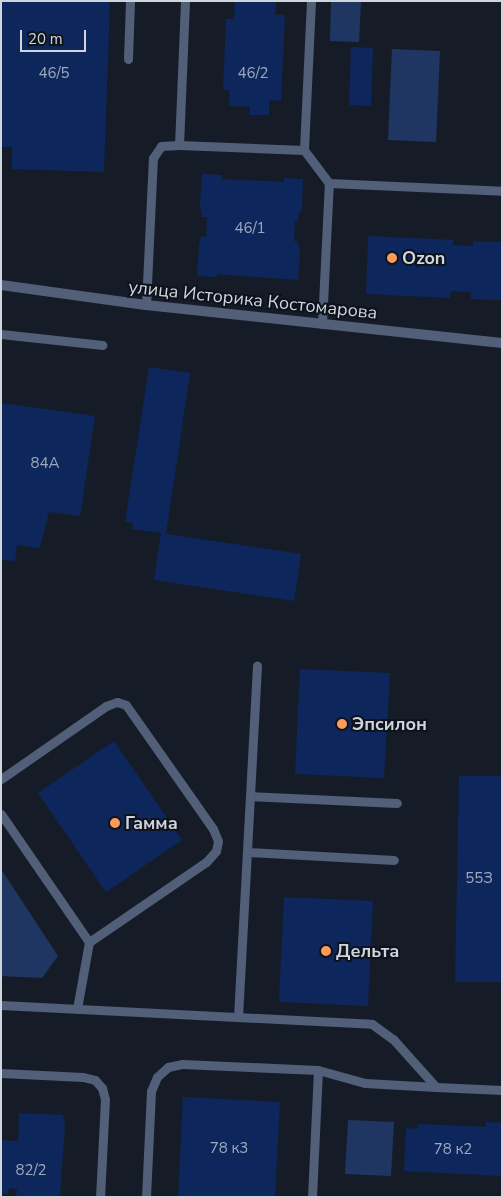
<!DOCTYPE html>
<html>
<head>
<meta charset="utf-8">
<style>
	body { margin:0 }
	#map { position:relative; width:503px; height:1198px; overflow:hidden; background:#161c27; font-family:"Nunito Sans",sans-serif }
	div>[style] { position:absolute }
	[style*='--x'] { left:calc(var(--x)*1px); top:calc(var(--y)*1px); width:calc(var(--w)*1px); rotate:calc(var(--a)*1deg) }
	.green>* { inset:0; background:#203662 }
	.building>* { inset:0; background:#0d275c }
	.lane>* { height:9px; margin:-4.5px; padding:0 4.5px; transform-origin:4.5px; border-radius:4.5px; background:#515f79 }
	.street>* { height:10px; margin:-5px; padding:0 5px; transform-origin:5px; border-radius:5px; background:#515f79 }
	.dots>* { width:14px; height:14px; translate:-50% -50%; box-sizing:border-box; border:2px solid #0d131d; border-radius:50% }
	span { translate:-50% -50%; white-space:nowrap; text-align:center; line-height:1.15; -webkit-text-stroke:4px #0d131d; paint-order:stroke }
	.number-label { font-size:15px; color:#9fa9bc }
	.number-label span { -webkit-text-stroke-width:0 }
	.poi-label { font-size:18px; color:#d0d4dc; font-weight:700 }
	.left { translate:0 -50%; text-align:left }
	.street-label { font-size:18px; color:#d0d4dc }
	.frame { position:absolute; inset:0; border:2px solid #d0d4dc; pointer-events:none }
	.scale { position:absolute; left:20px; top:30px; width:66px; height:22px; box-sizing:border-box; border:2px solid #d0d4dc; border-top:0; padding-left:6px; font-size:15px; line-height:18px; white-space:nowrap; color:#d0d4dc; -webkit-text-stroke:4px #0d131d; paint-order:stroke }
</style>
</head>
<body>
<div id="map">
	<div class="green">
		<i style="clip-path:polygon(331px 1px,361px 1px,359px 42px,330px 41px)"></i>
		<i style="clip-path:polygon(392px 49px,440px 51px,436px 142px,388px 140px)"></i>
		<i style="clip-path:polygon(1px 869px,58px 956px,42px 978px,1px 976px)"></i>
		<i style="clip-path:polygon(348px 1120px,394px 1122px,391px 1176px,345px 1174px)"></i>
	</div>
	<div class="building">
		<i style="clip-path:polygon(1px 1px,110px 1px,104px 172px,12px 169px,12px 147px,1px 147px)"></i>
		<i style="clip-path:polygon(235px 1px,276px 1px,275px 15px,285px 15px,281px 101px,269px 100px,269px 115px,249px 115px,250px 107px,229px 106px,230px 90px,223px 90px,226px 19px,234px 19px)"></i>
		<i style="clip-path:polygon(351px 47px,373px 48px,371px 106px,349px 105px)"></i>
		<i style="clip-path:polygon(202px 174px,222px 175px,221px 179px,284px 182px,284px 178px,303px 179px,302px 211px,299px 211px,298px 221px,295px 221px,294px 241px,297px 241px,300px 250px,298px 280px,217px 274px,217px 277px,197px 276px,199px 246px,201px 236px,206px 237px,207px 217px,202px 217px,200px 206px)"></i>
		<i style="clip-path:polygon(368px 236px,453px 240px,453px 245px,473px 246px,474px 241px,502px 242px,502px 300px,471px 299px,471px 292px,451px 291px,450px 298px,366px 294px)"></i>
		<i style="clip-path:polygon(149px 367px,190px 373px,166px 534px,301px 554px,294px 601px,154px 580px,161px 533px,132px 529px,133px 523px,125px 522px)"></i>
		<i style="clip-path:polygon(1px 403px,95px 416px,80px 516px,49px 512px,40px 548px,17px 545px,15px 561px,1px 560px)"></i>
		<i style="clip-path:polygon(300px 669px,390px 673px,384px 778px,295px 774px)"></i>
		<i style="clip-path:polygon(114px 741px,182px 840px,106px 892px,38px 793px)"></i>
		<i style="clip-path:polygon(459px 776px,502px 776px,502px 982px,455px 982px)"></i>
		<i style="clip-path:polygon(284px 897px,373px 901px,368px 1006px,279px 1002px)"></i>
		<i style="clip-path:polygon(183px 1097px,280px 1102px,275px 1197px,178px 1197px)"></i>
		<i style="clip-path:polygon(19px 1113px,63px 1115px,65px 1126px,60px 1197px,16px 1197px,17px 1189px,9px 1188px,8px 1194px,1px 1194px,1px 1140px,18px 1141px)"></i>
		<i style="clip-path:polygon(486px 1122px,502px 1123px,502px 1176px,404px 1171px,406px 1128px,418px 1129px,418px 1124px,486px 1127px)"></i>
	</div>
	<div class="lane">
		<i style="--x:311;--y:1;--w:149;--a:92.7"></i>
		<i style="--x:304;--y:150;--w:41;--a:52.9"></i>
		<i style="--x:329;--y:183;--w:173;--a:2.6"></i>
		<i style="--x:128;--y:59;--w:58;--a:-88"></i>
		<i style="--x:179;--y:145;--w:125;--a:2.3"></i>
		<i style="--x:146;--y:305;--w:147;--a:-87.3"></i>
		<i style="--x:153;--y:158;--w:14;--a:-56"></i>
		<i style="--x:161;--y:146;--w:18;--a:-3"></i>
		<i style="--x:179;--y:145;--w:144;--a:-87.6"></i>
		<i style="--x:322;--y:324;--w:141;--a:-87.2"></i>
		<i style="--x:1;--y:334;--w:102;--a:6.2"></i>
		<i style="--x:1;--y:779;--w:128;--a:-34.8"></i>
		<i style="--x:106;--y:706;--w:12;--a:-20"></i>
		<i style="--x:117;--y:702;--w:9;--a:18"></i>
		<i style="--x:126;--y:705;--w:151;--a:54.9"></i>
		<i style="--x:213;--y:829;--w:13;--a:67"></i>
		<i style="--x:218;--y:841;--w:10;--a:101"></i>
		<i style="--x:216;--y:851;--w:15;--a:132"></i>
		<i style="--x:206;--y:862;--w:142;--a:145.6"></i>
		<i style="--x:89;--y:942;--w:68;--a:100.2"></i>
		<i style="--x:250;--y:796;--w:147;--a:2.7"></i>
		<i style="--x:1;--y:814;--w:155;--a:55.5"></i>
		<i style="--x:247;--y:852;--w:147;--a:3.1"></i>
		<i style="--x:1;--y:1005;--w:371;--a:2.9"></i>
		<i style="--x:372;--y:1024;--w:26;--a:36"></i>
		<i style="--x:393;--y:1039;--w:64;--a:48.1"></i>
		<i style="--x:436;--y:1087;--w:66;--a:2.6"></i>
		<i style="--x:238;--y:1017;--w:352;--a:-86.9"></i>
		<i style="--x:1;--y:1073;--w:82;--a:2.8"></i>
		<i style="--x:83;--y:1077;--w:12;--a:14"></i>
		<i style="--x:95;--y:1080;--w:11;--a:49"></i>
		<i style="--x:102;--y:1088;--w:11;--a:75"></i>
		<i style="--x:105;--y:1099;--w:98;--a:92.9"></i>
		<i style="--x:146;--y:1197;--w:106;--a:-87.3"></i>
		<i style="--x:151;--y:1091;--w:15;--a:-67"></i>
		<i style="--x:157;--y:1077;--w:15;--a:-42"></i>
		<i style="--x:168;--y:1067;--w:14;--a:-12"></i>
		<i style="--x:182;--y:1064;--w:136;--a:2.5"></i>
		<i style="--x:318;--y:1070;--w:49;--a:15.5"></i>
		<i style="--x:365;--y:1083;--w:71;--a:3.2"></i>
		<i style="--x:312;--y:1197;--w:127;--a:-87.3"></i>
	</div>
	<div class="street">
		<i style="--x:1;--y:285;--w:146;--a:7.9"></i>
		<i style="--x:146;--y:305;--w:358;--a:6.1"></i>
	</div>
	<div class="dots">
		<i style="left:392px;top:258px;background:#fe9b59"></i>
		<i style="left:342px;top:724px;background:#fe9b59"></i>
		<i style="left:115px;top:823px;background:#fe9b59"></i>
		<i style="left:326px;top:951px;background:#fe9b59"></i>
	</div>
	<div class="number-label">
		<span style="left:54px;top:74px">46/5</span>
		<span style="left:253px;top:74px">46/2</span>
		<span style="left:250px;top:229px">46/1</span>
		<span style="left:45px;top:464px">84А</span>
		<span style="left:479px;top:879px">55З</span>
		<span style="left:229px;top:1149px">78 к3</span>
		<span style="left:453px;top:1150px">78 к2</span>
		<span style="left:31px;top:1171px">82/2</span>
	</div>
	<div class="poi-label">
		<span class="left" style="left:402px;top:258px">Ozon</span>
		<span class="left" style="left:352px;top:724px">Эпсилон</span>
		<span class="left" style="left:125px;top:823px">Гамма</span>
		<span class="left" style="left:336px;top:951px">Дельта</span>
	</div>
	<div class="street-label">
		<span style="left:253px;top:300px;rotate:6deg">улица Историка Костомарова</span>
	</div>
	<div class="frame"></div>
	<div class="scale">20 m</div>
</div>
</body>
</html>
